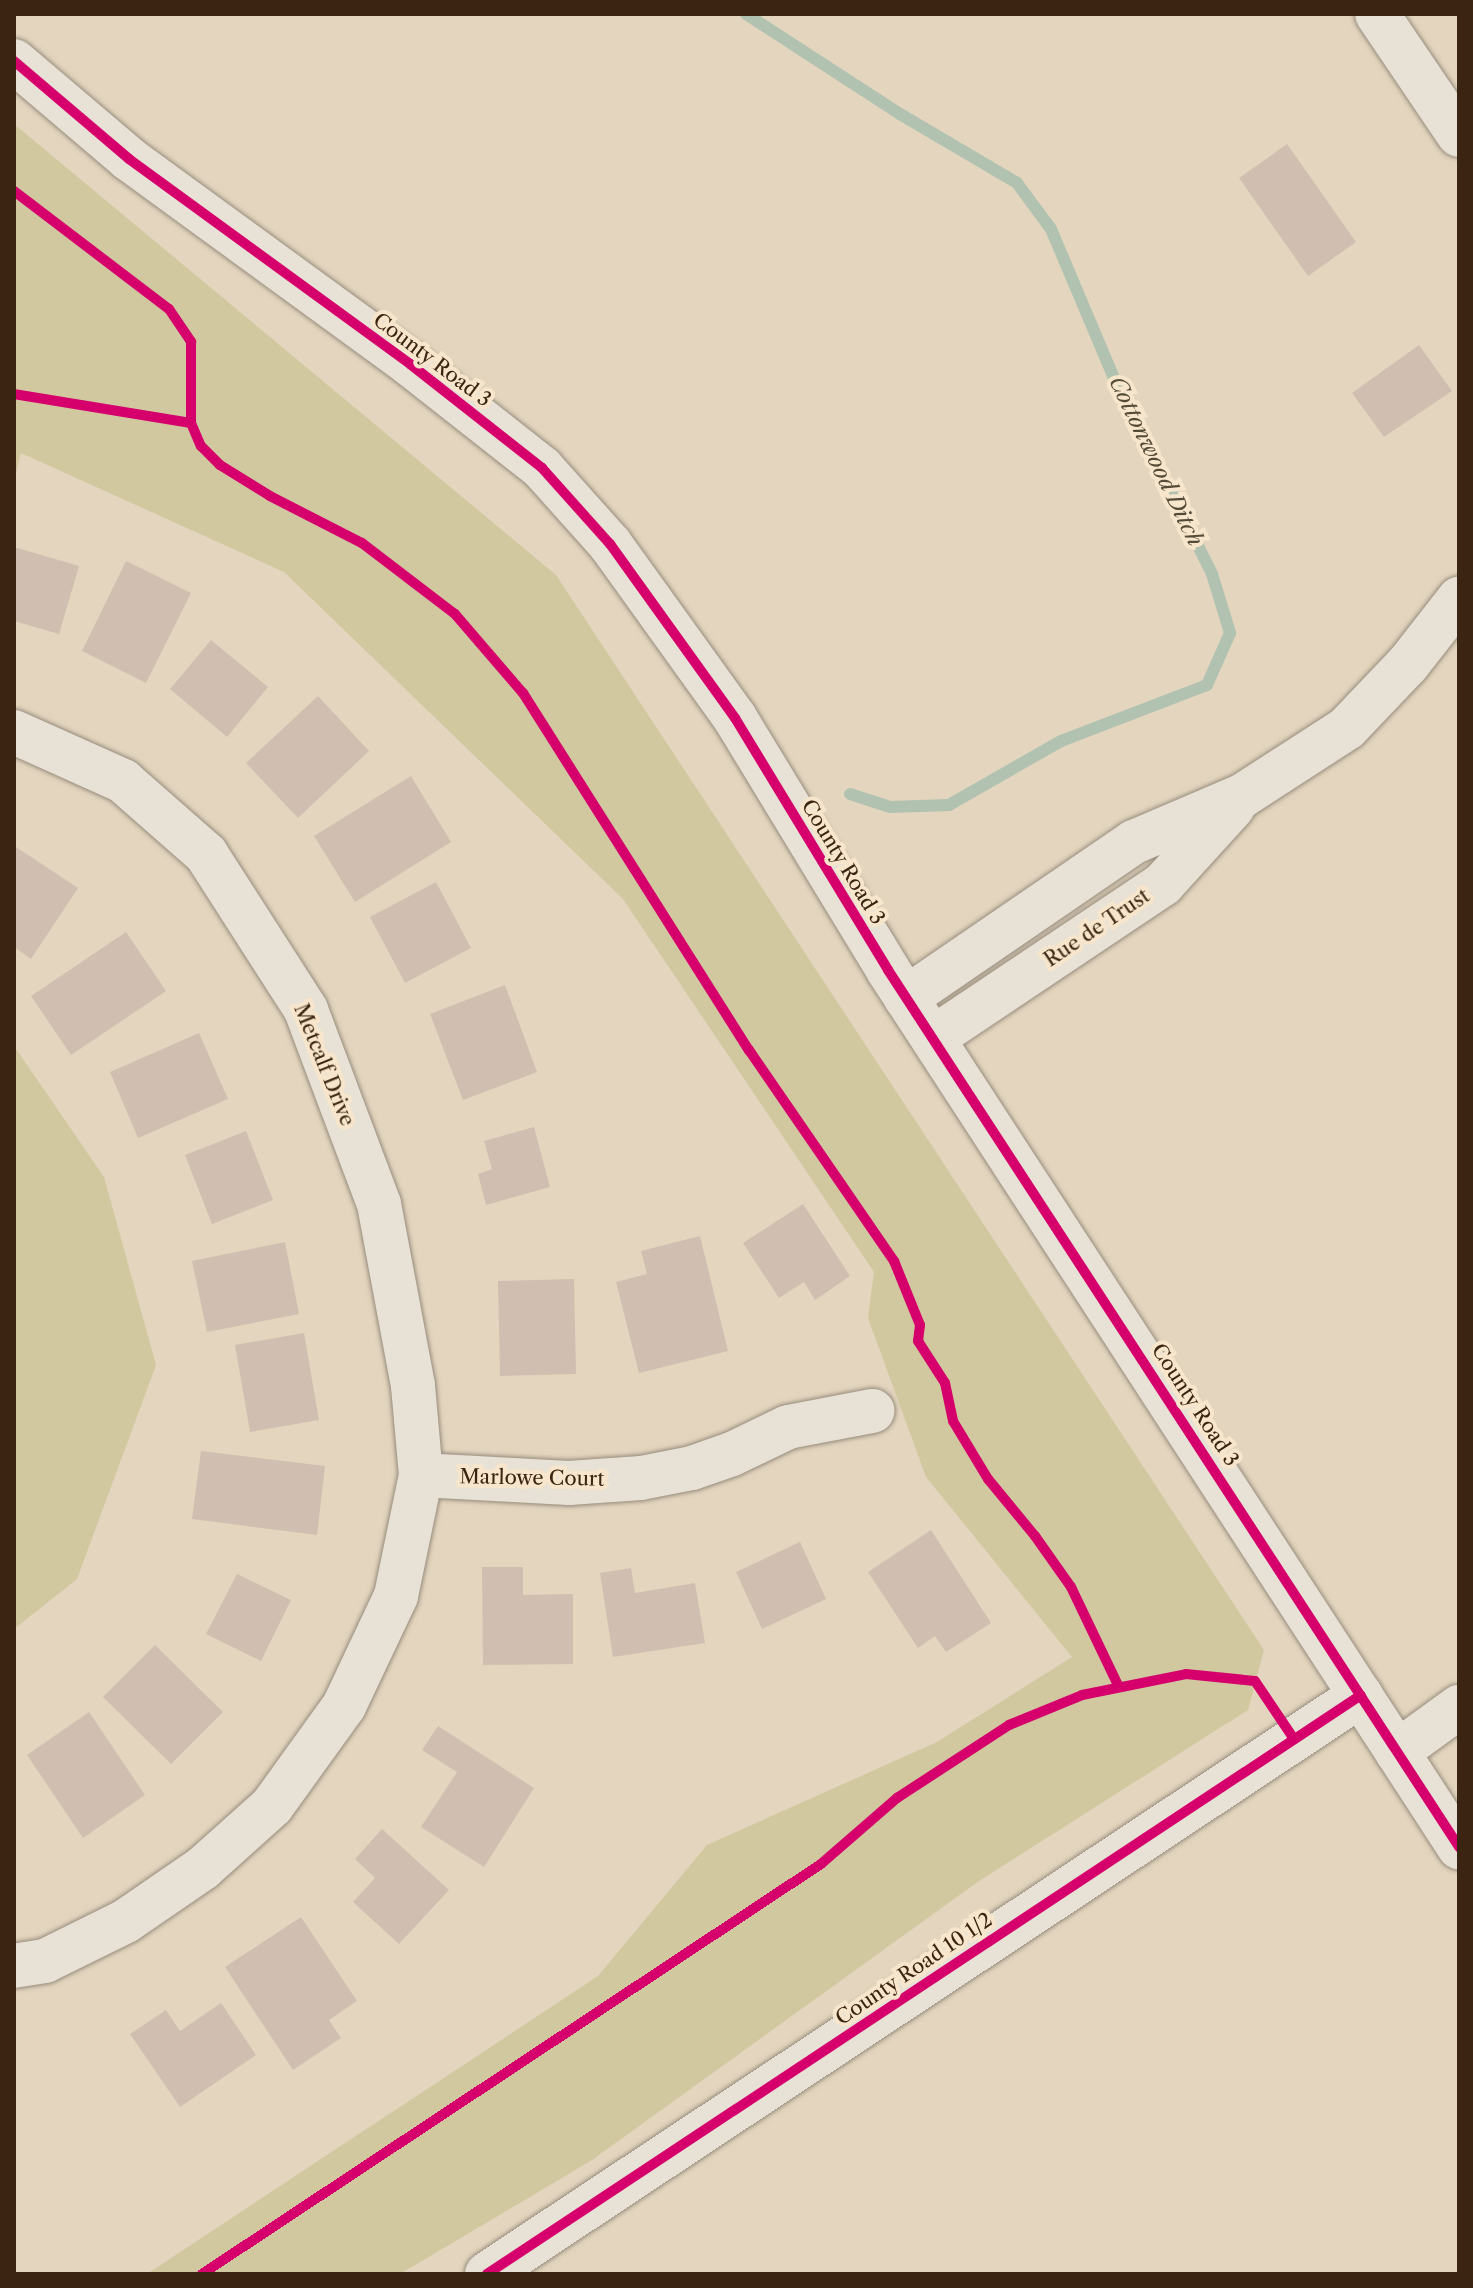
<!DOCTYPE html>
<html>
<head>
<meta charset="utf-8">
<style>
	body { margin:0 }
	#map { position:relative; width:1473px; height:2288px; overflow:hidden; background:#e3d5be; font-family:"Libre Caslon Text",serif }
	div>[style] { position:absolute }
	[style*='--x'] { left:calc(var(--x)*1px); top:calc(var(--y)*1px); width:calc(var(--w)*1px); rotate:calc(var(--a)*1deg) }
	.green>* { inset:0; background:#d1c89f }
	.stream>* { height:12px; margin:-6px; padding:0 6px; transform-origin:6px; border-radius:6px; background:#b1c2b1 }
	.building>* { inset:0; background:#d0bfb0 }
	.roads { filter:drop-shadow(0 0 2px #978c7d) drop-shadow(0 0 2px #978c7d) }
	.minor>* { height:44px; margin:-22px; padding:0 22px; transform-origin:22px; border-radius:22px; background:#e8e1d5 }
	.cycleway>* { height:10px; margin:-5px; padding:0 5px; transform-origin:5px; border-radius:5px; background:#d6006c }
	span { translate:-50% -50%; white-space:nowrap; text-align:center; line-height:1.15; -webkit-text-stroke:8px #f7e6cb; paint-order:stroke }
	.street-label { font-size:20px; color:#3b2411 }
	.water-label { font-size:22px; color:#534a38; font-style:italic }
	.frame { position:absolute; inset:0; border:16px solid #3b2411; pointer-events:none }
</style>
</head>
<body>
<div id="map">
	<div class="green">
		<i style="clip-path:polygon(14px 124px,556px 575px,1264px 1650px,1248px 1710px,979px 1881px,592px 2160px,400px 2274px,147px 2274px,598px 1976px,707px 1845px,937px 1742px,1072px 1657px,926px 1477px,868px 1318px,874px 1272px,623px 899px,284px 572px,21px 453px,14px 481px)"></i>
		<i style="clip-path:polygon(14px 1046px,104px 1177px,156px 1365px,77px 1579px,14px 1629px)"></i>
	</div>
	<div class="stream">
		<i style="--x:746;--y:14;--w:184;--a:33"></i>
		<i style="--x:900;--y:114;--w:136;--a:30.5"></i>
		<i style="--x:1017;--y:183;--w:57;--a:53.5"></i>
		<i style="--x:1051;--y:229;--w:162;--a:67.1"></i>
		<i style="--x:1114;--y:378;--w:219;--a:63.4"></i>
		<i style="--x:1212;--y:574;--w:62;--a:73"></i>
		<i style="--x:1230;--y:633;--w:57;--a:113.9"></i>
		<i style="--x:1207;--y:685;--w:156;--a:159"></i>
		<i style="--x:1061;--y:741;--w:129;--a:150.3"></i>
		<i style="--x:949;--y:805;--w:59;--a:178.1"></i>
		<i style="--x:890;--y:807;--w:42;--a:-162"></i>
	</div>
	<div class="building">
		<i style="clip-path:polygon(1287px 144px,1356px 242px,1308px 276px,1239px 178px)"></i>
		<i style="clip-path:polygon(1419px 345px,1452px 391px,1384px 437px,1352px 393px)"></i>
		<i style="clip-path:polygon(14px 547px,79px 566px,59px 634px,14px 621px)"></i>
		<i style="clip-path:polygon(126px 561px,191px 593px,146px 683px,82px 651px)"></i>
		<i style="clip-path:polygon(211px 640px,268px 687px,227px 737px,170px 689px)"></i>
		<i style="clip-path:polygon(318px 696px,369px 751px,298px 818px,246px 763px)"></i>
		<i style="clip-path:polygon(411px 776px,451px 842px,355px 902px,314px 836px)"></i>
		<i style="clip-path:polygon(16px 847px,78px 888px,31px 959px,14px 947px)"></i>
		<i style="clip-path:polygon(436px 882px,471px 948px,405px 983px,370px 917px)"></i>
		<i style="clip-path:polygon(126px 932px,166px 991px,71px 1055px,31px 996px)"></i>
		<i style="clip-path:polygon(505px 985px,537px 1072px,463px 1100px,430px 1014px)"></i>
		<i style="clip-path:polygon(199px 1033px,228px 1099px,138px 1138px,110px 1072px)"></i>
		<i style="clip-path:polygon(534px 1127px,550px 1187px,486px 1205px,478px 1174px,492px 1169px,484px 1141px)"></i>
		<i style="clip-path:polygon(246px 1131px,273px 1200px,212px 1224px,185px 1155px)"></i>
		<i style="clip-path:polygon(803px 1204px,850px 1276px,815px 1300px,804px 1282px,779px 1298px,743px 1243px)"></i>
		<i style="clip-path:polygon(700px 1236px,728px 1351px,639px 1373px,616px 1282px,647px 1274px,641px 1251px)"></i>
		<i style="clip-path:polygon(285px 1242px,299px 1314px,207px 1332px,192px 1261px)"></i>
		<i style="clip-path:polygon(574px 1279px,576px 1374px,500px 1376px,498px 1281px)"></i>
		<i style="clip-path:polygon(304px 1333px,319px 1420px,250px 1432px,235px 1345px)"></i>
		<i style="clip-path:polygon(201px 1451px,325px 1466px,317px 1535px,192px 1519px)"></i>
		<i style="clip-path:polygon(931px 1530px,991px 1623px,946px 1652px,935px 1636px,918px 1648px,868px 1572px)"></i>
		<i style="clip-path:polygon(800px 1542px,826px 1599px,762px 1629px,736px 1572px)"></i>
		<i style="clip-path:polygon(482px 1567px,523px 1567px,523px 1595px,573px 1594px,573px 1664px,483px 1665px)"></i>
		<i style="clip-path:polygon(631px 1568px,635px 1593px,695px 1583px,705px 1643px,613px 1657px,600px 1573px)"></i>
		<i style="clip-path:polygon(237px 1574px,291px 1600px,261px 1661px,206px 1634px)"></i>
		<i style="clip-path:polygon(155px 1645px,223px 1712px,171px 1764px,103px 1697px)"></i>
		<i style="clip-path:polygon(89px 1712px,145px 1795px,83px 1838px,27px 1755px)"></i>
		<i style="clip-path:polygon(438px 1726px,534px 1788px,484px 1867px,421px 1827px,457px 1772px,422px 1750px)"></i>
		<i style="clip-path:polygon(382px 1829px,449px 1890px,399px 1944px,353px 1902px,375px 1878px,355px 1859px)"></i>
		<i style="clip-path:polygon(301px 1917px,357px 2001px,329px 2020px,341px 2038px,293px 2070px,225px 1967px)"></i>
		<i style="clip-path:polygon(221px 2003px,256px 2055px,180px 2107px,130px 2034px,166px 2010px,180px 2031px)"></i>
	</div>
	<div class="roads">
		<div class="minor">
			<i style="--x:1377;--y:14;--w:146;--a:55.9"></i>
			<i style="--x:14;--y:61;--w:151;--a:40.4"></i>
			<i style="--x:129;--y:159;--w:348;--a:36.1"></i>
			<i style="--x:410;--y:364;--w:168;--a:38.2"></i>
			<i style="--x:542;--y:468;--w:102;--a:48.2"></i>
			<i style="--x:610;--y:544;--w:214;--a:54.3"></i>
			<i style="--x:735;--y:718;--w:295;--a:58.7"></i>
			<i style="--x:888;--y:970;--w:1047;--a:56.93"></i>
			<i style="--x:14;--y:732;--w:120;--a:24.2"></i>
			<i style="--x:123;--y:781;--w:111;--a:41.3"></i>
			<i style="--x:206;--y:854;--w:185;--a:57.3"></i>
			<i style="--x:306;--y:1010;--w:207;--a:69.4"></i>
			<i style="--x:379;--y:1204;--w:185;--a:79.4"></i>
			<i style="--x:413;--y:1386;--w:89;--a:84.9"></i>
			<i style="--x:421;--y:1475;--w:124;--a:101.7"></i>
			<i style="--x:396;--y:1596;--w:122;--a:115.3"></i>
			<i style="--x:344;--y:1706;--w:123;--a:125.8"></i>
			<i style="--x:272;--y:1806;--w:93;--a:138.1"></i>
			<i style="--x:203;--y:1868;--w:93;--a:145.5"></i>
			<i style="--x:126;--y:1921;--w:90;--a:153.7"></i>
			<i style="--x:45;--y:1961;--w:31;--a:171"></i>
			<i style="--x:906;--y:998;--w:276;--a:-34.4"></i>
			<i style="--x:1134;--y:842;--w:117;--a:-23.1"></i>
			<i style="--x:1242;--y:796;--w:125;--a:-32.9"></i>
			<i style="--x:1347;--y:728;--w:88;--a:-46.4"></i>
			<i style="--x:1408;--y:664;--w:83;--a:-51.9"></i>
			<i style="--x:933;--y:1038;--w:277;--a:-33.8"></i>
			<i style="--x:1163;--y:884;--w:104;--a:-47.7"></i>
			<i style="--x:421;--y:1475;--w:148;--a:3.1"></i>
			<i style="--x:569;--y:1483;--w:72;--a:-4"></i>
			<i style="--x:641;--y:1478;--w:52;--a:-11.1"></i>
			<i style="--x:692;--y:1468;--w:42;--a:-19.3"></i>
			<i style="--x:732;--y:1454;--w:62;--a:-25.7"></i>
			<i style="--x:788;--y:1427;--w:86;--a:-10.8"></i>
			<i style="--x:1397;--y:1752;--w:77;--a:-36"></i>
			<i style="--x:487;--y:2274;--w:1048;--a:-33.52"></i>
		</div>
	</div>
	<div class="cycleway">
		<i style="--x:14;--y:61;--w:151;--a:40.4"></i>
		<i style="--x:129;--y:159;--w:348;--a:36.1"></i>
		<i style="--x:410;--y:364;--w:168;--a:38.2"></i>
		<i style="--x:542;--y:468;--w:102;--a:48.2"></i>
		<i style="--x:610;--y:544;--w:214;--a:54.3"></i>
		<i style="--x:735;--y:718;--w:295;--a:58.7"></i>
		<i style="--x:888;--y:970;--w:1047;--a:56.93"></i>
		<i style="--x:14;--y:191;--w:195;--a:37.3"></i>
		<i style="--x:169;--y:309;--w:40;--a:56"></i>
		<i style="--x:191;--y:342;--w:81;--a:90"></i>
		<i style="--x:191;--y:423;--w:25;--a:67"></i>
		<i style="--x:201;--y:446;--w:27;--a:45"></i>
		<i style="--x:220;--y:465;--w:59;--a:31.8"></i>
		<i style="--x:270;--y:496;--w:103;--a:27.1"></i>
		<i style="--x:362;--y:543;--w:117;--a:37.4"></i>
		<i style="--x:455;--y:614;--w:104;--a:49.3"></i>
		<i style="--x:523;--y:693;--w:423;--a:57.7"></i>
		<i style="--x:749;--y:1050;--w:256;--a:55.5"></i>
		<i style="--x:894;--y:1261;--w:69;--a:67.9"></i>
		<i style="--x:920;--y:1325;--w:16;--a:97"></i>
		<i style="--x:918;--y:1341;--w:50;--a:57.3"></i>
		<i style="--x:945;--y:1383;--w:39;--a:78"></i>
		<i style="--x:953;--y:1421;--w:68;--a:58.9"></i>
		<i style="--x:988;--y:1479;--w:74;--a:50.5"></i>
		<i style="--x:1035;--y:1536;--w:62;--a:54.8"></i>
		<i style="--x:1071;--y:1587;--w:109;--a:64.4"></i>
		<i style="--x:14;--y:394;--w:179;--a:9.3"></i>
		<i style="--x:202;--y:2274;--w:742;--a:-33.52"></i>
		<i style="--x:821;--y:1864;--w:101;--a:-41"></i>
		<i style="--x:897;--y:1798;--w:134;--a:-33.1"></i>
		<i style="--x:1009;--y:1725;--w:79;--a:-22.3"></i>
		<i style="--x:1082;--y:1695;--w:106;--a:-11.4"></i>
		<i style="--x:1186;--y:1674;--w:69;--a:5.8"></i>
		<i style="--x:1255;--y:1681;--w:70;--a:56.1"></i>
		<i style="--x:487;--y:2274;--w:1048;--a:-33.52"></i>
	</div>
	<div class="street-label">
		<span style="left:432px;top:360px;rotate:37deg">County Road 3</span>
		<span style="left:843px;top:862px;rotate:59deg">County Road 3</span>
		<span style="left:1097px;top:928px;rotate:-34deg">Rue de Trust</span>
		<span style="left:324px;top:1065px;rotate:68deg">Metcalf Drive</span>
		<span style="left:1195px;top:1405px;rotate:57deg">County Road 3</span>
		<span style="left:532px;top:1478px;rotate:1deg">Marlowe Court</span>
		<span style="left:914px;top:1969px;rotate:-34deg">County Road 10 1/2</span>
	</div>
	<div class="water-label">
		<span style="left:1156px;top:461px;rotate:64deg">Cottonwood Ditch</span>
	</div>
	<div class="frame"></div>
</div>
</body>
</html>
